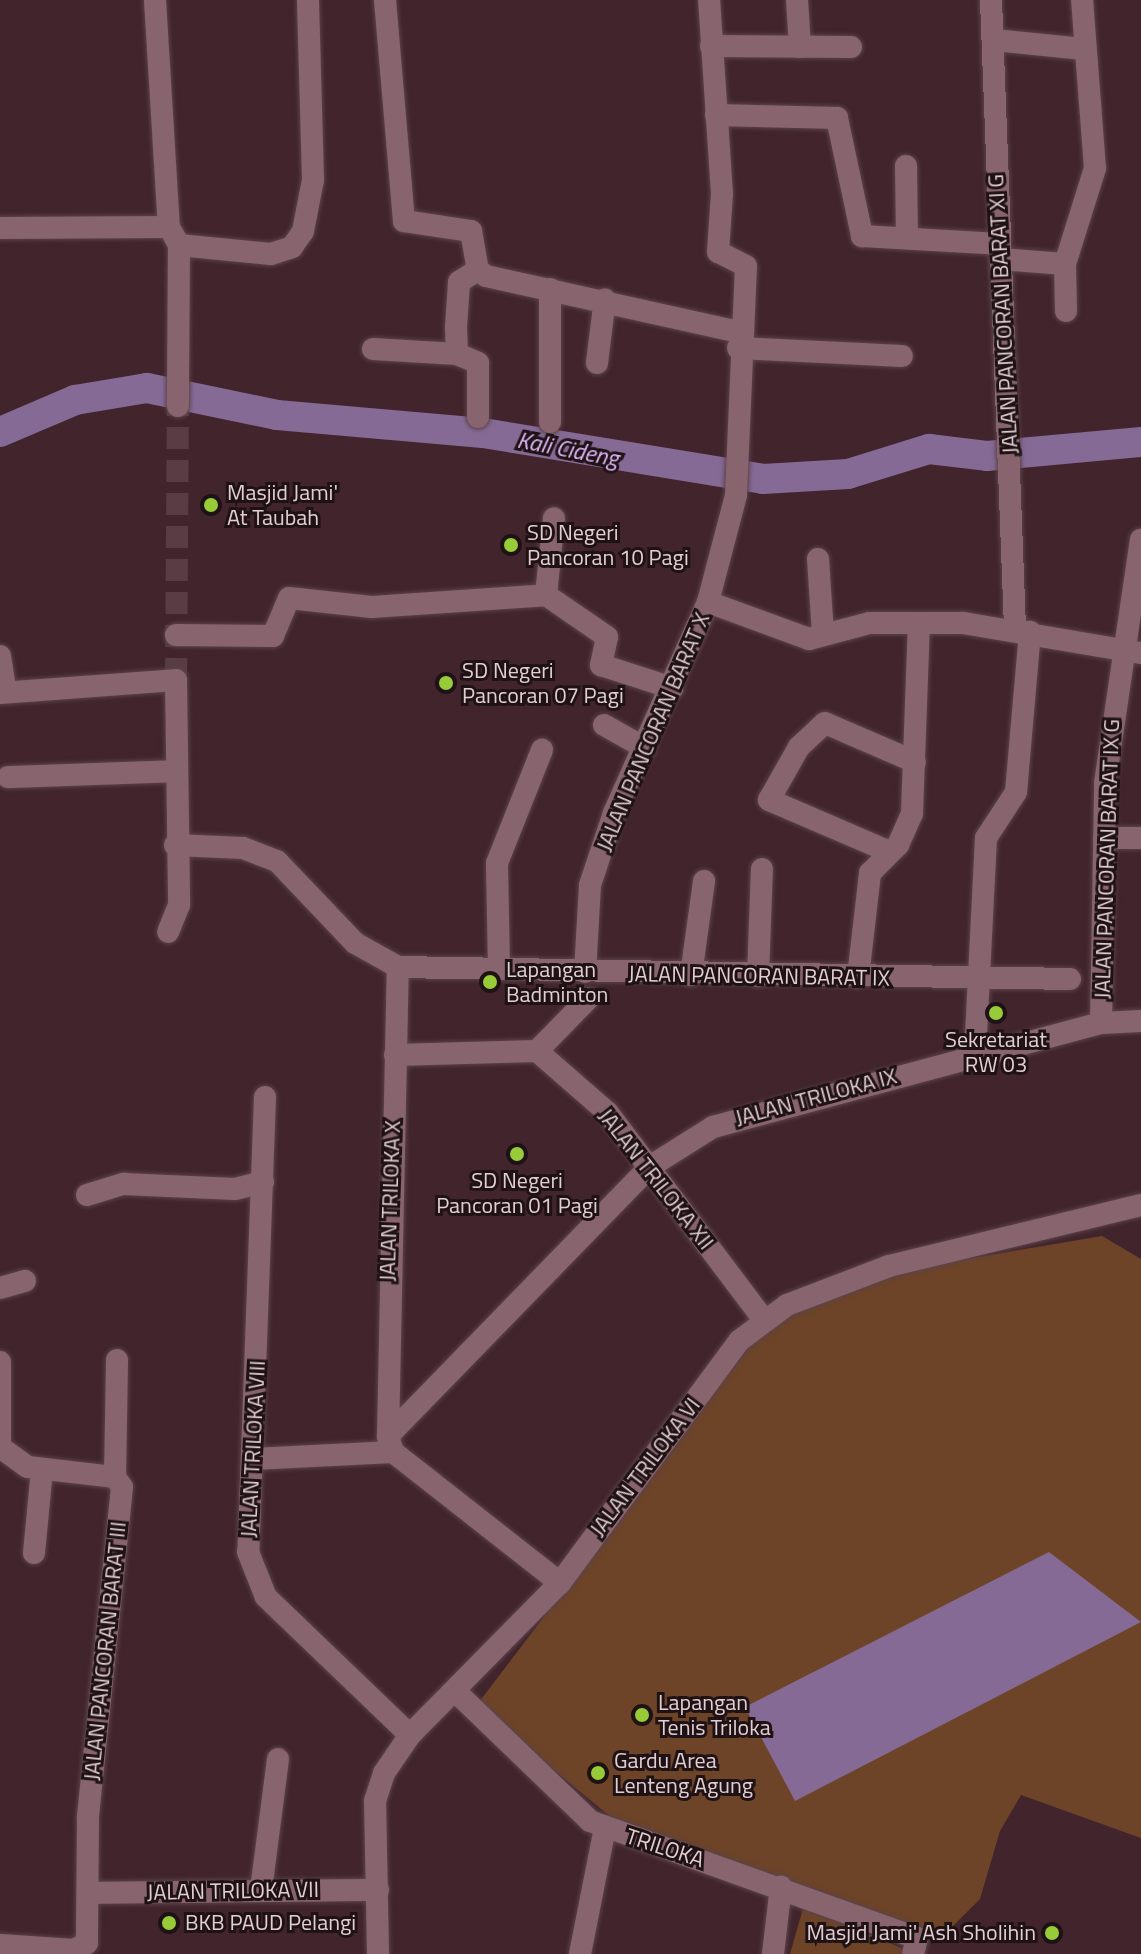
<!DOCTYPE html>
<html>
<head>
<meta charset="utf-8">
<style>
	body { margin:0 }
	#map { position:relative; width:1141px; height:1954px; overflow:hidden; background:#41242c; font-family:"Titillium Web",sans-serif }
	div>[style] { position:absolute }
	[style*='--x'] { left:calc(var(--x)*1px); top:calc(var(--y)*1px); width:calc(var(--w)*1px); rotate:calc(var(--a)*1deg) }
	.green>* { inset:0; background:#6e4428 }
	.water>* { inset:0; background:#856a96 }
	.river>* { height:30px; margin:-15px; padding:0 15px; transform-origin:15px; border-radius:15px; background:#856a96 }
	.minor-tunnel>* { height:22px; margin-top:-11px; transform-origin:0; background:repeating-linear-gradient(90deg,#593d45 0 22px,transparent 0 33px) }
	.roads { filter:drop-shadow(0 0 2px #5b424a) drop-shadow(0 0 2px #5b424a) }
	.minor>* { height:22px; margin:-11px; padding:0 11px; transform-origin:11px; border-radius:11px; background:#88656e }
	.dots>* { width:22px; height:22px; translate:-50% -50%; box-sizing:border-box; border:4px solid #1f1215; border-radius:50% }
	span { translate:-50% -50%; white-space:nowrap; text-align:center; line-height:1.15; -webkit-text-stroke:6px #1f1215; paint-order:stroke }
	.street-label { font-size:22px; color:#e1cdd2 }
	.poi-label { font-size:22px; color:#e1cdd2 }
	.left { translate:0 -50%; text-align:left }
	.right { translate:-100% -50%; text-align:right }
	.water-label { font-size:24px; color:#e1b7fb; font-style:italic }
</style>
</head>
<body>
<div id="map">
	<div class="green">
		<i style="clip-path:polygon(1102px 1236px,1141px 1259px,1141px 1838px,1021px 1795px,1000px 1831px,980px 1899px,938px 1941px,612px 1818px,476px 1706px,763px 1329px,872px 1275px)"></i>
		<i style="clip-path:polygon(804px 1905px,912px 1953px,912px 1954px,790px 1954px)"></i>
	</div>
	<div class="water">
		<i style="clip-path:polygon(1049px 1552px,1141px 1622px,795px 1801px,745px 1707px)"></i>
	</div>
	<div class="river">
		<i style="--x:0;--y:432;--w:82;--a:-23.1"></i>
		<i style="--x:75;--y:400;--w:73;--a:-9.5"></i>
		<i style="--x:147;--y:388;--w:133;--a:11.7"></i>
		<i style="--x:277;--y:415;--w:207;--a:5"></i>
		<i style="--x:483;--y:433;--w:284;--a:9.3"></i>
		<i style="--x:763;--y:479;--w:85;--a:-3.4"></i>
		<i style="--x:848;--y:474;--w:85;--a:-17.2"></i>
		<i style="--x:929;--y:449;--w:58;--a:6.9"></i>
		<i style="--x:987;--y:456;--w:155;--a:-5.2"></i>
	</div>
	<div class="minor-tunnel">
		<i style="--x:176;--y:680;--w:274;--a:-89.6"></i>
	</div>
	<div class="roads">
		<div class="minor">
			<i style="--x:155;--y:0;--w:227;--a:86.5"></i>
			<i style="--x:385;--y:0;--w:222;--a:85.1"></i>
			<i style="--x:404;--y:221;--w:68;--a:8.5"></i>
			<i style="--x:471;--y:231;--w:40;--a:80"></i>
			<i style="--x:478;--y:270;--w:10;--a:37"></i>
			<i style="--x:486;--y:276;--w:259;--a:12.5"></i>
			<i style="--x:797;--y:0;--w:47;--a:86.3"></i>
			<i style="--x:991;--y:0;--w:629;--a:87.81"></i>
			<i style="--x:994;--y:40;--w:90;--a:5.7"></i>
			<i style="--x:711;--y:46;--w:140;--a:0.4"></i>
			<i style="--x:716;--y:115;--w:121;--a:1.4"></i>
			<i style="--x:837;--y:118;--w:121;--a:78"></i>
			<i style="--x:862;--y:236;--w:137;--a:3.3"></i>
			<i style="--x:906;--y:166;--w:71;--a:89.2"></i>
			<i style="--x:0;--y:228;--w:169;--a:-0.3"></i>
			<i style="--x:169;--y:227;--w:21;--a:61"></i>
			<i style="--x:179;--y:245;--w:161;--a:90.4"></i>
			<i style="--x:179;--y:245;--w:92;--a:5.6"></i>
			<i style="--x:271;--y:254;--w:22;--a:-18"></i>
			<i style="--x:292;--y:247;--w:19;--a:-55"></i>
			<i style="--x:303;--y:231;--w:52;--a:-78.9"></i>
			<i style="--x:313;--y:180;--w:180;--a:-91.6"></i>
			<i style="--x:1000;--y:259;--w:65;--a:4.4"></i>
			<i style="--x:1065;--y:264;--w:101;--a:-72.6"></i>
			<i style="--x:1095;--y:168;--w:169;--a:-94.4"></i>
			<i style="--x:1065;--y:264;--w:47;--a:88.8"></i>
			<i style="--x:478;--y:270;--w:22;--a:148"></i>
			<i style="--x:459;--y:282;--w:45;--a:93.8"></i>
			<i style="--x:456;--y:327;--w:27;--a:88"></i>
			<i style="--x:457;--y:354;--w:23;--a:23"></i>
			<i style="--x:478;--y:363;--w:54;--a:90"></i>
			<i style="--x:550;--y:289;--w:133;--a:90"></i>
			<i style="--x:738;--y:348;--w:164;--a:2.8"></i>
			<i style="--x:373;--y:349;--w:84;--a:3.4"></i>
			<i style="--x:597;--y:363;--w:64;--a:-82.9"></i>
			<i style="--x:818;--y:559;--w:75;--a:86.2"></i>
			<i style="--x:546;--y:595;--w:77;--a:-84.1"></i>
			<i style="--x:708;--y:602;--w:108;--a:20.1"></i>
			<i style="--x:809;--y:639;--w:62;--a:-14.9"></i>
			<i style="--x:869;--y:623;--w:94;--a:0"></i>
			<i style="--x:963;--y:623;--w:181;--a:9.6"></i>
			<i style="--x:176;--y:635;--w:97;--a:0.6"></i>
			<i style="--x:273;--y:636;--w:41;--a:-67.2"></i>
			<i style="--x:289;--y:598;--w:83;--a:6.2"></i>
			<i style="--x:372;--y:607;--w:174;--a:-3.9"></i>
			<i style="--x:546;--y:595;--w:74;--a:34.5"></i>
			<i style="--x:607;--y:637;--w:29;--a:102"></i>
			<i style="--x:601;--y:665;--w:75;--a:17.9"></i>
			<i style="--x:0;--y:656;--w:36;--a:81"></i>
			<i style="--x:0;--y:693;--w:176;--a:-4.2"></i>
			<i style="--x:176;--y:680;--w:225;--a:89.2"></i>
			<i style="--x:179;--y:905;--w:29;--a:112"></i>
			<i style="--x:604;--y:725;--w:47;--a:29.3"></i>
			<i style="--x:8;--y:777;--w:168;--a:-2"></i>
			<i style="--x:1104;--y:838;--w:37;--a:0"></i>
			<i style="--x:175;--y:845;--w:68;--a:2.5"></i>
			<i style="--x:243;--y:848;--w:36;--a:21"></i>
			<i style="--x:277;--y:861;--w:113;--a:46.4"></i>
			<i style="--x:355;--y:943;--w:49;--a:29.2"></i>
			<i style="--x:398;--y:967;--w:672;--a:1.02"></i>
			<i style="--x:890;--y:852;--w:132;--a:-156.7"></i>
			<i style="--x:769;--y:800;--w:61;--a:-60.5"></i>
			<i style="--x:799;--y:747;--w:35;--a:-43"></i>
			<i style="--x:825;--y:723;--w:98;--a:23.4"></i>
			<i style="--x:499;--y:969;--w:106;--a:-91.1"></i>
			<i style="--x:497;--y:863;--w:122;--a:-68.3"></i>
			<i style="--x:585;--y:972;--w:87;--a:-86.7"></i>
			<i style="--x:590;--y:885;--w:76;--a:-71.6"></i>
			<i style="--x:614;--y:813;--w:231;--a:-66"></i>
			<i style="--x:708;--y:602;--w:111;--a:-75.3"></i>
			<i style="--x:736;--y:495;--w:229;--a:-87.5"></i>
			<i style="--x:746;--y:266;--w:31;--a:-153"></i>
			<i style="--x:718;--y:252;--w:58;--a:-86.1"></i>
			<i style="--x:722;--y:194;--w:194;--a:-93.8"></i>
			<i style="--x:691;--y:975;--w:95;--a:-82.1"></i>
			<i style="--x:758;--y:976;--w:107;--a:-87.9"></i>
			<i style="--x:858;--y:977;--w:105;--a:-83.4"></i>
			<i style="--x:870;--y:873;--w:40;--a:-45"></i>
			<i style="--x:898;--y:845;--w:35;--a:-66"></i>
			<i style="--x:912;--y:813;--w:190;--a:-87.9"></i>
			<i style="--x:1101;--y:1023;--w:240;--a:-89"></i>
			<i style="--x:1105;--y:783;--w:246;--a:-81.6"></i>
			<i style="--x:537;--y:1051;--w:73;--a:-45.6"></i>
			<i style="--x:395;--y:1055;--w:142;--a:-1.6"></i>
			<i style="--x:537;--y:1051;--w:94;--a:41.1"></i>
			<i style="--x:608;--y:1113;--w:258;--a:53"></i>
			<i style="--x:975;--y:1055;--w:217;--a:-87.1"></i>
			<i style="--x:986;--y:838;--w:55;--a:-56.9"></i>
			<i style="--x:1016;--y:792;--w:161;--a:-85"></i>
			<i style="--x:265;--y:1097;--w:455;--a:92.1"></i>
			<i style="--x:248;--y:1552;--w:48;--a:68.2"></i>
			<i style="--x:266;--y:1597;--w:199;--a:43.8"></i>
			<i style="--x:87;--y:1195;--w:39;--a:-17"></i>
			<i style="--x:124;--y:1184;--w:111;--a:2.6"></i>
			<i style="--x:235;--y:1189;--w:29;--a:-14"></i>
			<i style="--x:0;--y:1288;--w:26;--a:-16"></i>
			<i style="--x:0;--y:1362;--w:78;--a:90"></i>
			<i style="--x:388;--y:1436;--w:469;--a:-88.8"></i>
			<i style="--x:0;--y:1447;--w:34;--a:36"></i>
			<i style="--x:28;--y:1467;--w:88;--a:6.6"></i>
			<i style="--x:115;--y:1477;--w:12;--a:55"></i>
			<i style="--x:122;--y:1487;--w:333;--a:95.9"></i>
			<i style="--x:88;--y:1818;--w:125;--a:90.5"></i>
			<i style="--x:87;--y:1943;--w:15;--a:152"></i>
			<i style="--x:74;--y:1950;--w:74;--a:-176.1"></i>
			<i style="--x:393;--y:1452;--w:212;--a:38.1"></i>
			<i style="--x:253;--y:1459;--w:140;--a:-2.9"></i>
			<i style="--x:393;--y:1452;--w:17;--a:-107"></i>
			<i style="--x:388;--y:1436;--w:377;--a:-45.8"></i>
			<i style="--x:651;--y:1166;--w:73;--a:-32.2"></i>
			<i style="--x:713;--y:1127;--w:402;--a:-15"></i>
			<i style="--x:1101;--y:1023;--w:40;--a:-2.9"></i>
			<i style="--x:115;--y:1477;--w:117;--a:-89"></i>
			<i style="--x:34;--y:1553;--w:83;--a:-84.5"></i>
			<i style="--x:455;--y:1691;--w:187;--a:43.9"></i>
			<i style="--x:590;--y:1821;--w:347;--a:19.7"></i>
			<i style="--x:917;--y:1938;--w:16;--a:104"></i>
			<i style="--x:261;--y:1890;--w:132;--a:-82.6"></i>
			<i style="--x:88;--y:1893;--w:290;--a:-0.6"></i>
			<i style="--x:378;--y:1954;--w:153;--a:-91.1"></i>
			<i style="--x:375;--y:1801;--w:29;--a:-72"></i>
			<i style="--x:384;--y:1773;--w:46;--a:-55.6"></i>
			<i style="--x:410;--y:1735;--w:214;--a:-45.4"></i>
			<i style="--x:560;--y:1583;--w:301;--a:-53.5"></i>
			<i style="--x:739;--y:1341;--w:60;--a:-36.9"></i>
			<i style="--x:787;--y:1305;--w:109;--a:-20.9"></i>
			<i style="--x:889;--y:1266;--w:259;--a:-13.6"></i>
			<i style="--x:580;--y:1954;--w:128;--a:-78.8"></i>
			<i style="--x:773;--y:1954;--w:68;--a:-83.3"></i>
		</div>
	</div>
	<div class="dots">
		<i style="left:211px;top:505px;background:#97cc38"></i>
		<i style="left:511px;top:545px;background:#97cc38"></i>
		<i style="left:446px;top:683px;background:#97cc38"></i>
		<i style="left:490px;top:982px;background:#97cc38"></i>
		<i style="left:996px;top:1013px;background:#97cc38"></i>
		<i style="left:517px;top:1154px;background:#97cc38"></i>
		<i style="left:642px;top:1715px;background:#97cc38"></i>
		<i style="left:598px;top:1773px;background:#97cc38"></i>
		<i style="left:169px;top:1923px;background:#97cc38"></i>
		<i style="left:1052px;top:1933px;background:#97cc38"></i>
	</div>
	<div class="street-label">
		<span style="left:1003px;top:314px;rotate:-93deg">JALAN PANCORAN BARAT XI G</span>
		<span style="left:653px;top:732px;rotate:-67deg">JALAN PANCORAN BARAT X</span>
		<span style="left:1107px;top:859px;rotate:-88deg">JALAN PANCORAN BARAT IX G</span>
		<span style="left:759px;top:976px;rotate:1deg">JALAN PANCORAN BARAT IX</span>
		<span style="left:816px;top:1097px;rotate:-15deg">JALAN TRILOKA IX</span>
		<span style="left:656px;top:1179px;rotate:52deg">JALAN TRILOKA XII</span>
		<span style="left:390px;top:1201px;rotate:-88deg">JALAN TRILOKA X</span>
		<span style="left:253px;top:1449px;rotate:-87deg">JALAN TRILOKA VIII</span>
		<span style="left:645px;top:1467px;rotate:-53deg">JALAN TRILOKA VI</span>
		<span style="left:105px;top:1651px;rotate:-84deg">JALAN PANCORAN BARAT III</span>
		<span style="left:665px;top:1848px;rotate:18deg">TRILOKA</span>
		<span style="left:233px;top:1891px;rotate:-1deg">JALAN TRILOKA VII</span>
	</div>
	<div class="poi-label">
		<span class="left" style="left:227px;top:505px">Masjid Jami'<br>At Taubah</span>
		<span class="left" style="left:527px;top:545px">SD Negeri<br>Pancoran 10 Pagi</span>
		<span class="left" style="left:462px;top:683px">SD Negeri<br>Pancoran 07 Pagi</span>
		<span class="left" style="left:506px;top:982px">Lapangan<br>Badminton</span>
		<span style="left:996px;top:1052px">Sekretariat<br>RW 03</span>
		<span style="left:517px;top:1193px">SD Negeri<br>Pancoran 01 Pagi</span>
		<span class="left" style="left:658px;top:1715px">Lapangan<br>Tenis Triloka</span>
		<span class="left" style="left:614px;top:1773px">Gardu Area<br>Lenteng Agung</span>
		<span class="left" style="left:185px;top:1923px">BKB PAUD Pelangi</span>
		<span class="right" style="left:1036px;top:1933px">Masjid Jami' Ash Sholihin</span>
	</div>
	<div class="water-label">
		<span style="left:568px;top:449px;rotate:11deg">Kali Cideng</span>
	</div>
</div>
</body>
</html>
